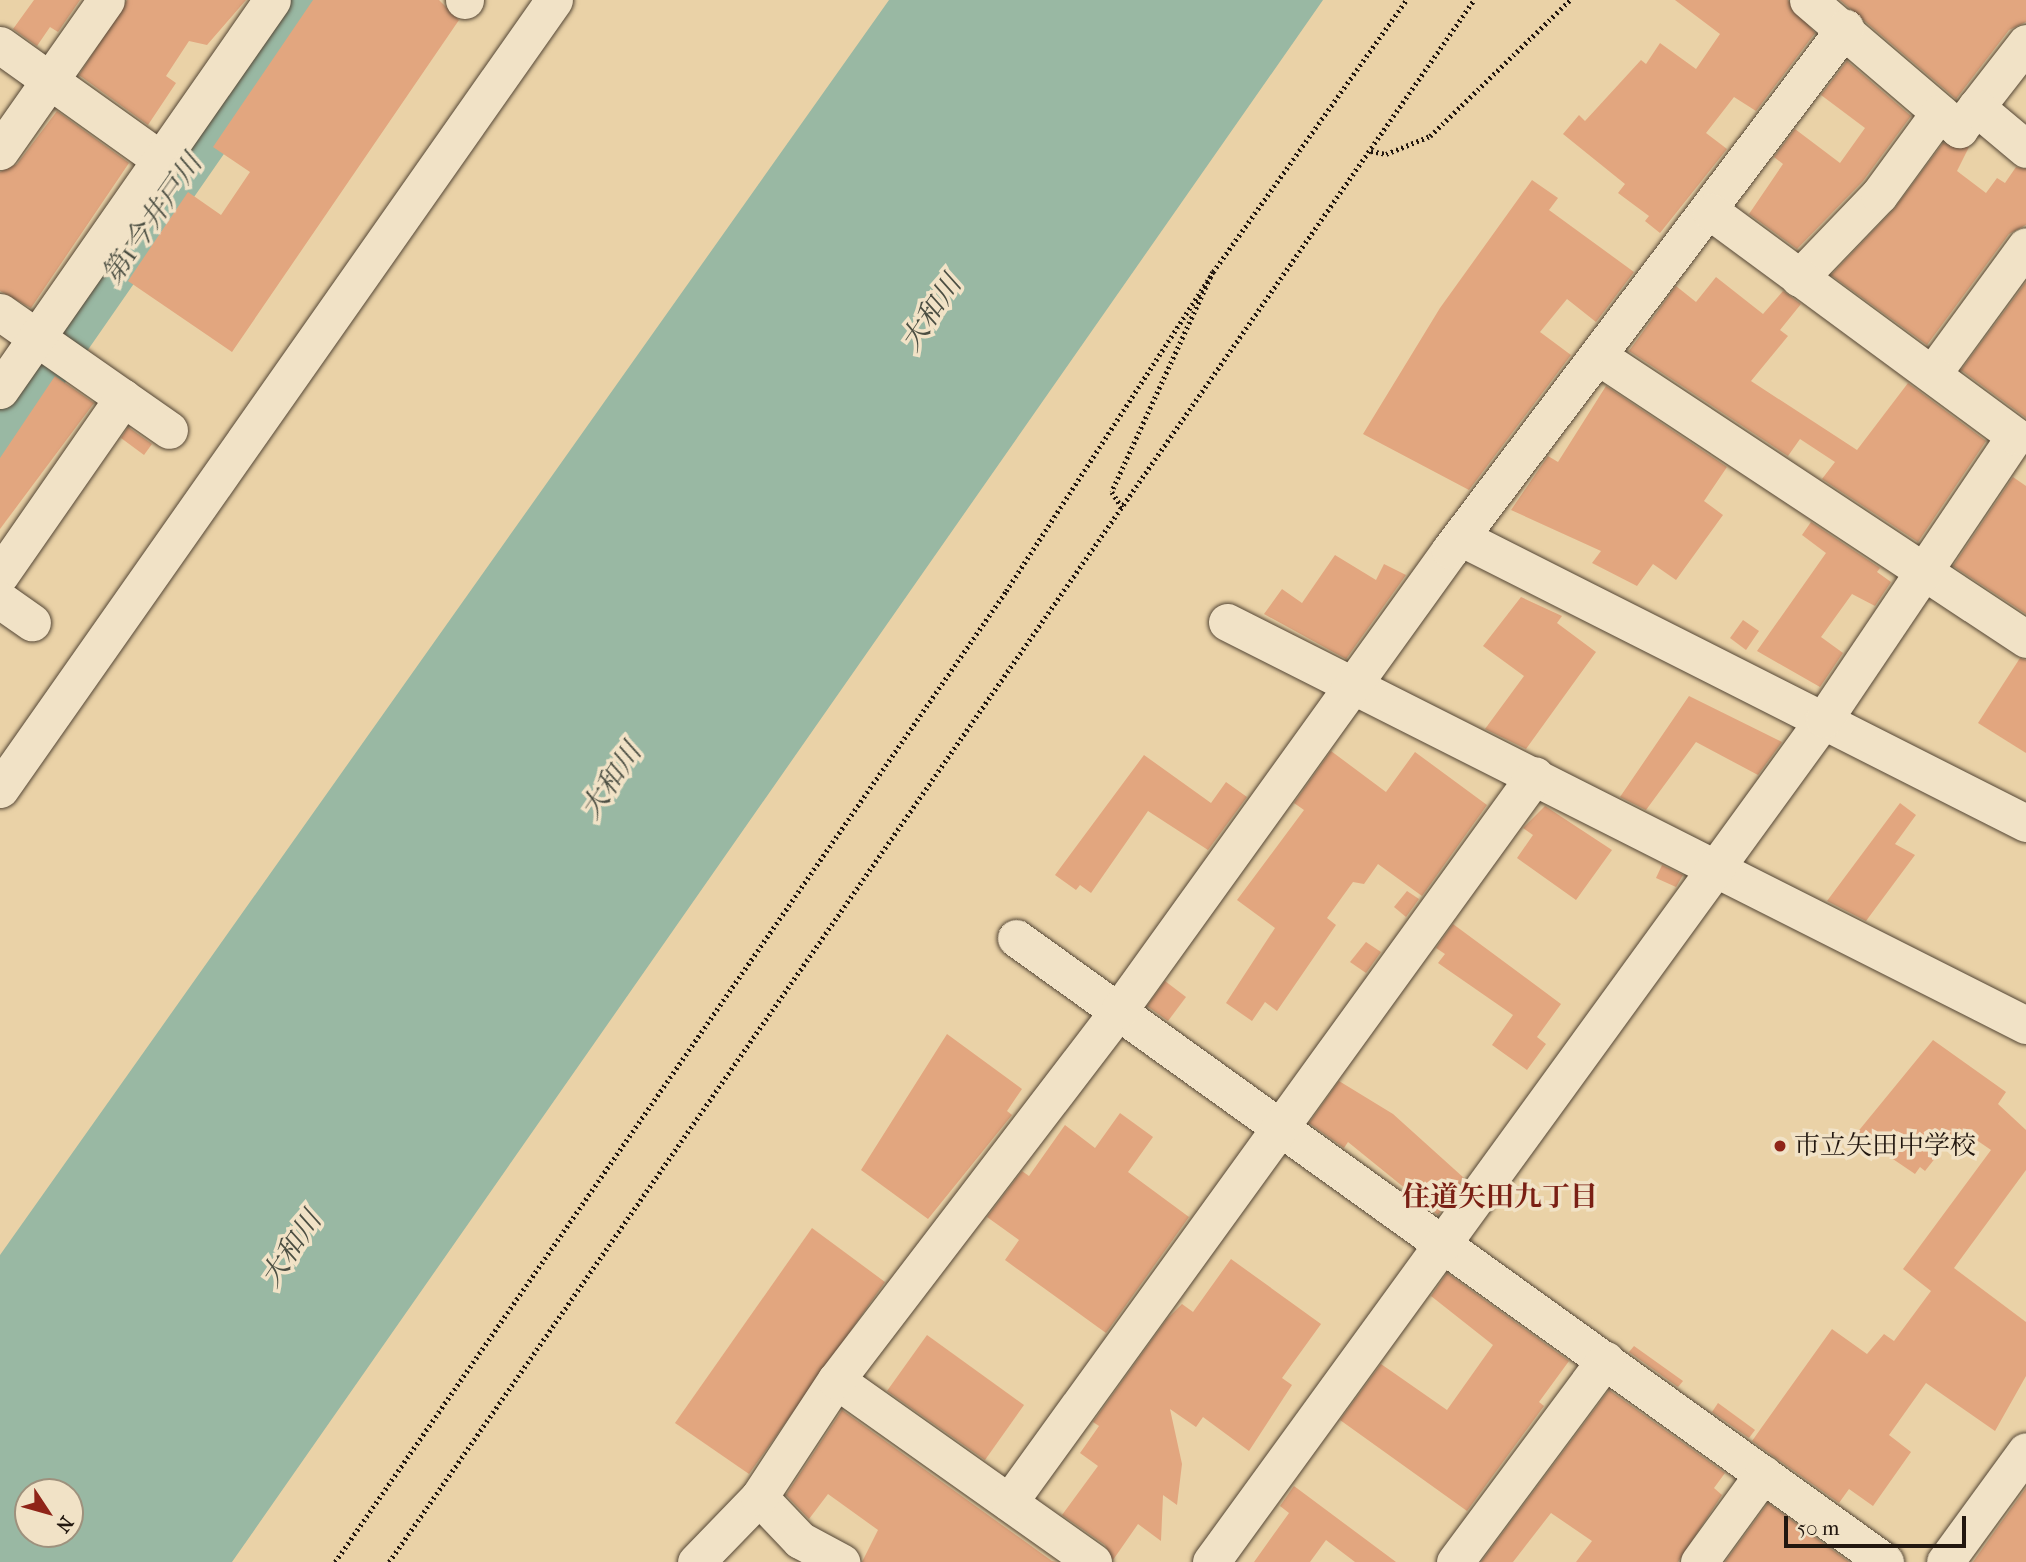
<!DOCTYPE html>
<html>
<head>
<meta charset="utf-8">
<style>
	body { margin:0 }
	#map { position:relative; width:2026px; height:1562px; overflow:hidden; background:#ead2a7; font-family:"IM FELL French Canon","Noto Serif JP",serif }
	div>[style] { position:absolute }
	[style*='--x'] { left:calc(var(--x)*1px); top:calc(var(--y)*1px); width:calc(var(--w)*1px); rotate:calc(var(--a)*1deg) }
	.water>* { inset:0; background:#99b8a3 }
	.river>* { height:44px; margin:-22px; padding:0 22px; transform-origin:22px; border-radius:22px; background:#99b8a3 }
	.building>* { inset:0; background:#e2a67f }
	.path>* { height:4.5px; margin-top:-2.25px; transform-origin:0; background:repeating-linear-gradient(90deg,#22170f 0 2px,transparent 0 5.5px) }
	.roads { filter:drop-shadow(0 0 2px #544635) drop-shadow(0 0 2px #544635) }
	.minor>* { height:37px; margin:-18.5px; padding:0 18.5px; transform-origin:18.5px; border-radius:18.5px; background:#f1e2c6 }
	.dots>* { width:19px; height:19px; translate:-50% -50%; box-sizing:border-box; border:4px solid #f1e2c6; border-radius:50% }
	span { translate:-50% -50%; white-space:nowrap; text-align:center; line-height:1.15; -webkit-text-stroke:7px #f1e2c6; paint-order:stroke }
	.poi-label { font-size:26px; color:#22170f }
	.left { translate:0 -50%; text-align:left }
	.water-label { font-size:28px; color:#4c4f43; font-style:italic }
	.neighbourhood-label { font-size:28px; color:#7a1f14; font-weight:700 }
	.north { position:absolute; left:14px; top:1478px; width:70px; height:70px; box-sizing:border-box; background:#f1e2c6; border:2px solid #9e917d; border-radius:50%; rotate:126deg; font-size:19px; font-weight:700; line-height:28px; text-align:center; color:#22170f }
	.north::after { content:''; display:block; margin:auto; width:24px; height:32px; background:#8f2418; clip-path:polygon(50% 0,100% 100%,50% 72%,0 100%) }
	.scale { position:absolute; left:1784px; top:1516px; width:182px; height:32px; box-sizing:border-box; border:4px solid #22170f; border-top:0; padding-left:9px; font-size:21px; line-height:24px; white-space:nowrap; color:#22170f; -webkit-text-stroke:5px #f1e2c6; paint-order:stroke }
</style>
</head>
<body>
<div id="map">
	<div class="water">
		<i style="clip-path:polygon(evenodd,889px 0,1323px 0,232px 1562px,0 1562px,0 1255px,889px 0,28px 1492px,70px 1492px,70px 1534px,28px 1534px,28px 1492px)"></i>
	</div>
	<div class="river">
		<i style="--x:0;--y:438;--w:533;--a:-55.24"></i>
	</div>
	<div class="building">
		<i style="clip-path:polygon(34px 0,80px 0,58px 32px,50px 27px,37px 46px,13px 29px)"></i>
		<i style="clip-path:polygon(127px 0,246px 0,207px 45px,189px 41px,166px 76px,176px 83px,148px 125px,79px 75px)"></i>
		<i style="clip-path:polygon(313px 0,439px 0,459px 20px,232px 352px,128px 281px,188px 192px,221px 215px,250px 172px,213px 147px)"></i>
		<i style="clip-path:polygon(1675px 0,1788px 0,1815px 33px,1756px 111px,1734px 97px,1706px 133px,1727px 149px,1660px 233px,1645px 221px,1649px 216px,1618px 193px,1625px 184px,1563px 134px,1579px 115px,1585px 121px,1641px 60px,1646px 64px,1660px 43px,1696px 69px,1720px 34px)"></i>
		<i style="clip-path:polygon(1840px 0,2026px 0,2026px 22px,2009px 30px,1956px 99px)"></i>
		<i style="clip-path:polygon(1847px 61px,1911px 116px,1863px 181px,1797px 249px,1749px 214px,1783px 164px,1774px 157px,1795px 129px,1840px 163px,1865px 128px,1821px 95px)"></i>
		<i style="clip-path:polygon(57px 111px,129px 163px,31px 308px,0 291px,0 172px,17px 164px)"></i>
		<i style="clip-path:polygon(1943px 143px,1969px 147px,1957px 171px,1986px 193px,1997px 178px,2005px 183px,2016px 167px,2026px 169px,2026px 225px,2009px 234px,1927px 345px,1831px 275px,1894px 209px)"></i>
		<i style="clip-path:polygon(1532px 180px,1558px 198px,1549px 210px,1634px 272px,1596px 322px,1567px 299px,1540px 332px,1571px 355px,1469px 490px,1363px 434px,1440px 308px)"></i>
		<i style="clip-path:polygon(1716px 277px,1763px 314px,1783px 291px,1801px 304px,1780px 330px,1788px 336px,1751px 381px,1857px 450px,1908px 383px,1986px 441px,1918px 542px,1822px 479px,1835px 462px,1800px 439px,1788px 456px,1629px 351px,1676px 286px,1696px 302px)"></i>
		<i style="clip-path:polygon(2026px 282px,2026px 418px,1961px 370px)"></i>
		<i style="clip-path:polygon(55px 376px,94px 403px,0 529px,0 458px)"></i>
		<i style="clip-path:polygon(1606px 386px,1727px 467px,1704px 501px,1723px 515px,1676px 580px,1653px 564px,1637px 586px,1592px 563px,1601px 551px,1511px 510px,1548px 456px,1558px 462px)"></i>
		<i style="clip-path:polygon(128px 427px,152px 444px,144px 455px,121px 438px)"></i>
		<i style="clip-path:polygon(2013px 477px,2026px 486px,2026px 614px,1953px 566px)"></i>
		<i style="clip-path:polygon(1811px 522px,1880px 568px,1877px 572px,1891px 582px,1875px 606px,1852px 594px,1821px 637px,1843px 653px,1820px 687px,1757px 651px,1826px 553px,1802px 535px)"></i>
		<i style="clip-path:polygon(1335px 555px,1376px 580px,1384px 564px,1406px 575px,1346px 659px,1264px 614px,1282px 589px,1302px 603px)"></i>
		<i style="clip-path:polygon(1521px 597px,1562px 616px,1557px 623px,1596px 652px,1526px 749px,1485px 729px,1524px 676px,1483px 646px)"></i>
		<i style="clip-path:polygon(1743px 620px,1759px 631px,1746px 650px,1730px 638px)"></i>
		<i style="clip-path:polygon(2020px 658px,2026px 660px,2026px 753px,1978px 723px)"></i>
		<i style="clip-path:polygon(1689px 696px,1782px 742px,1758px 775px,1696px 742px,1646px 810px,1620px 797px)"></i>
		<i style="clip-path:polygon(1331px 751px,1386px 792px,1415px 752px,1487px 805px,1422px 896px,1378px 864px,1364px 884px,1353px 882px,1327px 918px,1336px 925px,1277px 1011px,1265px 1002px,1252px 1021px,1226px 1003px,1275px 928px,1237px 900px,1304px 810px,1294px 803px)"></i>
		<i style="clip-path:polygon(1144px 755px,1211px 803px,1226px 782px,1247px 797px,1208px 850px,1148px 811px,1091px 893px,1080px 885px,1076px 890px,1055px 875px)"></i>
		<i style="clip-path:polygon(1900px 803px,1916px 815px,1895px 844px,1915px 855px,1866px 921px,1827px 901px)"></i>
		<i style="clip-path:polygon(1545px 806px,1612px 850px,1576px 900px,1517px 858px,1533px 835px,1523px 828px)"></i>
		<i style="clip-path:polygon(1662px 865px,1683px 875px,1676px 887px,1656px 878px)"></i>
		<i style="clip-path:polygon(1407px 891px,1419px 899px,1406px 917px,1394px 907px)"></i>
		<i style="clip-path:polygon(1453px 924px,1561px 1004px,1537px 1037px,1546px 1044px,1527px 1070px,1492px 1045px,1513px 1015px,1438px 963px,1445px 954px,1436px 948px)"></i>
		<i style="clip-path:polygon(1366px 942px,1381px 952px,1366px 973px,1350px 962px)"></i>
		<i style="clip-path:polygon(1165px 981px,1186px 997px,1168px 1021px,1147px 1006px)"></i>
		<i style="clip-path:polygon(947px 1034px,1022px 1089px,1007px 1111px,1012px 1115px,928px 1219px,861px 1170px)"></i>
		<i style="clip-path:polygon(1933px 1040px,2006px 1092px,1998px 1104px,2026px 1130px,2026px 1170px,1954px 1268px,2026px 1322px,2026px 1376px,1995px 1431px,1926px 1383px,1889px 1435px,1911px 1452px,1873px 1506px,1849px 1489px,1839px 1503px,1752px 1441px,1832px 1329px,1867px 1354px,1884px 1334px,1894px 1341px,1931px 1291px,1903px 1269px,1991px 1150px,1959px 1128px,1925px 1171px,1920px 1167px,1915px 1174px,1856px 1134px)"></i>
		<i style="clip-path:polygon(1339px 1081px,1393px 1114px,1464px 1178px,1438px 1215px,1348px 1142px,1344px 1148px,1309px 1123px)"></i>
		<i style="clip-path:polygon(1120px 1113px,1153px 1137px,1128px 1172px,1189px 1217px,1106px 1333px,1005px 1260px,1019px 1240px,987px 1217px,1022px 1171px,1029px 1176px,1065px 1125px,1095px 1148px)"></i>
		<i style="clip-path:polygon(812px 1228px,885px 1282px,749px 1474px,675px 1423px)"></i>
		<i style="clip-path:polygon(1231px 1259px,1321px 1324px,1282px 1378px,1292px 1385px,1249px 1451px,1203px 1417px,1196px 1427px,1170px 1409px,1182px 1464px,1177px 1505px,1163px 1495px,1161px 1541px,1138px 1524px,1113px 1560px,1105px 1545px,1062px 1515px,1098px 1466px,1080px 1453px,1099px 1426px,1093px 1422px,1167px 1319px,1182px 1304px,1193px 1312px)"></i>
		<i style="clip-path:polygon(1447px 1273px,1569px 1361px,1539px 1402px,1544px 1406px,1467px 1511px,1340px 1420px,1381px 1364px,1447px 1410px,1493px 1345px,1431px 1296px)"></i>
		<i style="clip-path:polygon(927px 1335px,1024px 1405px,985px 1460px,887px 1391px)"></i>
		<i style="clip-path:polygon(1634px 1346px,1683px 1381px,1678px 1387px,1629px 1352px)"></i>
		<i style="clip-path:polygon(1609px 1390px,1725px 1473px,1714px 1488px,1722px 1495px,1678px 1562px,1576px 1562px,1592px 1541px,1551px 1513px,1513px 1562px,1481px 1562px)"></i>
		<i style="clip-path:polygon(1718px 1403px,1755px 1430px,1749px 1438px,1712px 1412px)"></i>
		<i style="clip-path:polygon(842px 1410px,1052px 1561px,1057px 1562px,862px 1562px,878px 1530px,828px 1494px,809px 1519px,786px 1495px)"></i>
		<i style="clip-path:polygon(1294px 1486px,1396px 1562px,1355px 1562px,1326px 1540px,1310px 1562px,1254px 1562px,1289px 1513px,1280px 1506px)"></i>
		<i style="clip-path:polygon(2026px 1488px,2026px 1562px,1973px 1562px,1997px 1528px)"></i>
		<i style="clip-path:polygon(1768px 1503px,1849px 1562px,1725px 1562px)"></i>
	</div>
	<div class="path">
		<i style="--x:1371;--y:151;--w:15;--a:11"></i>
		<i style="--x:1386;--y:154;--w:48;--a:-22.2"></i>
		<i style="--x:1430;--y:136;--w:195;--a:-44.2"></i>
		<i style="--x:1213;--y:272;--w:334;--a:-54.6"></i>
		<i style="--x:335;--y:1562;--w:1180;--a:-55.35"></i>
		<i style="--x:1006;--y:591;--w:380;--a:-57"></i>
		<i style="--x:1213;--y:272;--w:242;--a:114.7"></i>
		<i style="--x:1112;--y:492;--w:20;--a:57"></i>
		<i style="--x:389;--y:1562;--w:1902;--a:-55.22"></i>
	</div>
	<div class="roads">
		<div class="minor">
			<i style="--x:464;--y:0;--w:1;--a:0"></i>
			<i style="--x:1808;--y:0;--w:199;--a:40.5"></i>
			<i style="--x:1959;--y:129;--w:109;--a:-52.1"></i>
			<i style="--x:0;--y:45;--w:198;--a:35.5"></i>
			<i style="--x:1976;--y:107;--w:65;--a:40"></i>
			<i style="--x:0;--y:151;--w:184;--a:-54.9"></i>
			<i style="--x:1799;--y:278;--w:115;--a:-46.1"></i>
			<i style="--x:1879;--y:195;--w:102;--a:-53.8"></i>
			<i style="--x:0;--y:312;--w:206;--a:34.9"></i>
			<i style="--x:1598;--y:356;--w:513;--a:33.47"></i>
			<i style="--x:1933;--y:373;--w:157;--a:-53.8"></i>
			<i style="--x:0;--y:390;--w:475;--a:-55.1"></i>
			<i style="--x:1460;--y:537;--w:634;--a:26.81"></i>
			<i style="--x:0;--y:575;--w:216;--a:-55.2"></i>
			<i style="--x:0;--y:600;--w:39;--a:35"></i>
			<i style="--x:1227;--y:622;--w:895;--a:26.77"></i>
			<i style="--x:0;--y:789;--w:964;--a:-54.93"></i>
			<i style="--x:1016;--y:938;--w:1070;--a:35.68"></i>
			<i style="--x:836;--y:1380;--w:315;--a:35.3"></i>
			<i style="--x:759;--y:1497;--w:59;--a:46.4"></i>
			<i style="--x:800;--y:1540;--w:47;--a:28.2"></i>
			<i style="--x:1009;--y:1502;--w:897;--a:-54.11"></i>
			<i style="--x:696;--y:1562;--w:91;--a:-45.9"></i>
			<i style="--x:759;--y:1497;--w:140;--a:-56.7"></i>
			<i style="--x:836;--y:1380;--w:466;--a:-52.6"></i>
			<i style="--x:1119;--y:1010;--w:567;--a:-54.26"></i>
			<i style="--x:1450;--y:550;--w:655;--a:-52.89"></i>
			<i style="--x:1211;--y:1562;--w:1042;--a:-53.98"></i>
			<i style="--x:1824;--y:719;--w:341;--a:-56"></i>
			<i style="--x:2015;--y:436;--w:378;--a:-143.6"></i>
			<i style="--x:1455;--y:1562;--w:252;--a:-53.4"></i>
			<i style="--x:1699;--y:1562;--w:109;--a:-54"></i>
			<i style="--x:1945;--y:1562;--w:137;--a:-53.9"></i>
		</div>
	</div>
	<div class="dots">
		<i style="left:1780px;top:1146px;background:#8f2418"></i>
	</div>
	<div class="poi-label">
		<span class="left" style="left:1794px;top:1146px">市立矢田中学校</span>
	</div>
	<div class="water-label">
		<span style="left:152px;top:219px;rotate:-55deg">第1今井戸川</span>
		<span style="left:931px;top:313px;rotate:-56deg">大和川</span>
		<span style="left:611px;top:781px;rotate:-56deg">大和川</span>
		<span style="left:291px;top:1249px;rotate:-56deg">大和川</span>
	</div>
	<div class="neighbourhood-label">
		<span style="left:1500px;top:1197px">住道矢田九丁目</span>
	</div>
	<div class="north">N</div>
	<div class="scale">50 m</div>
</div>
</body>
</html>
